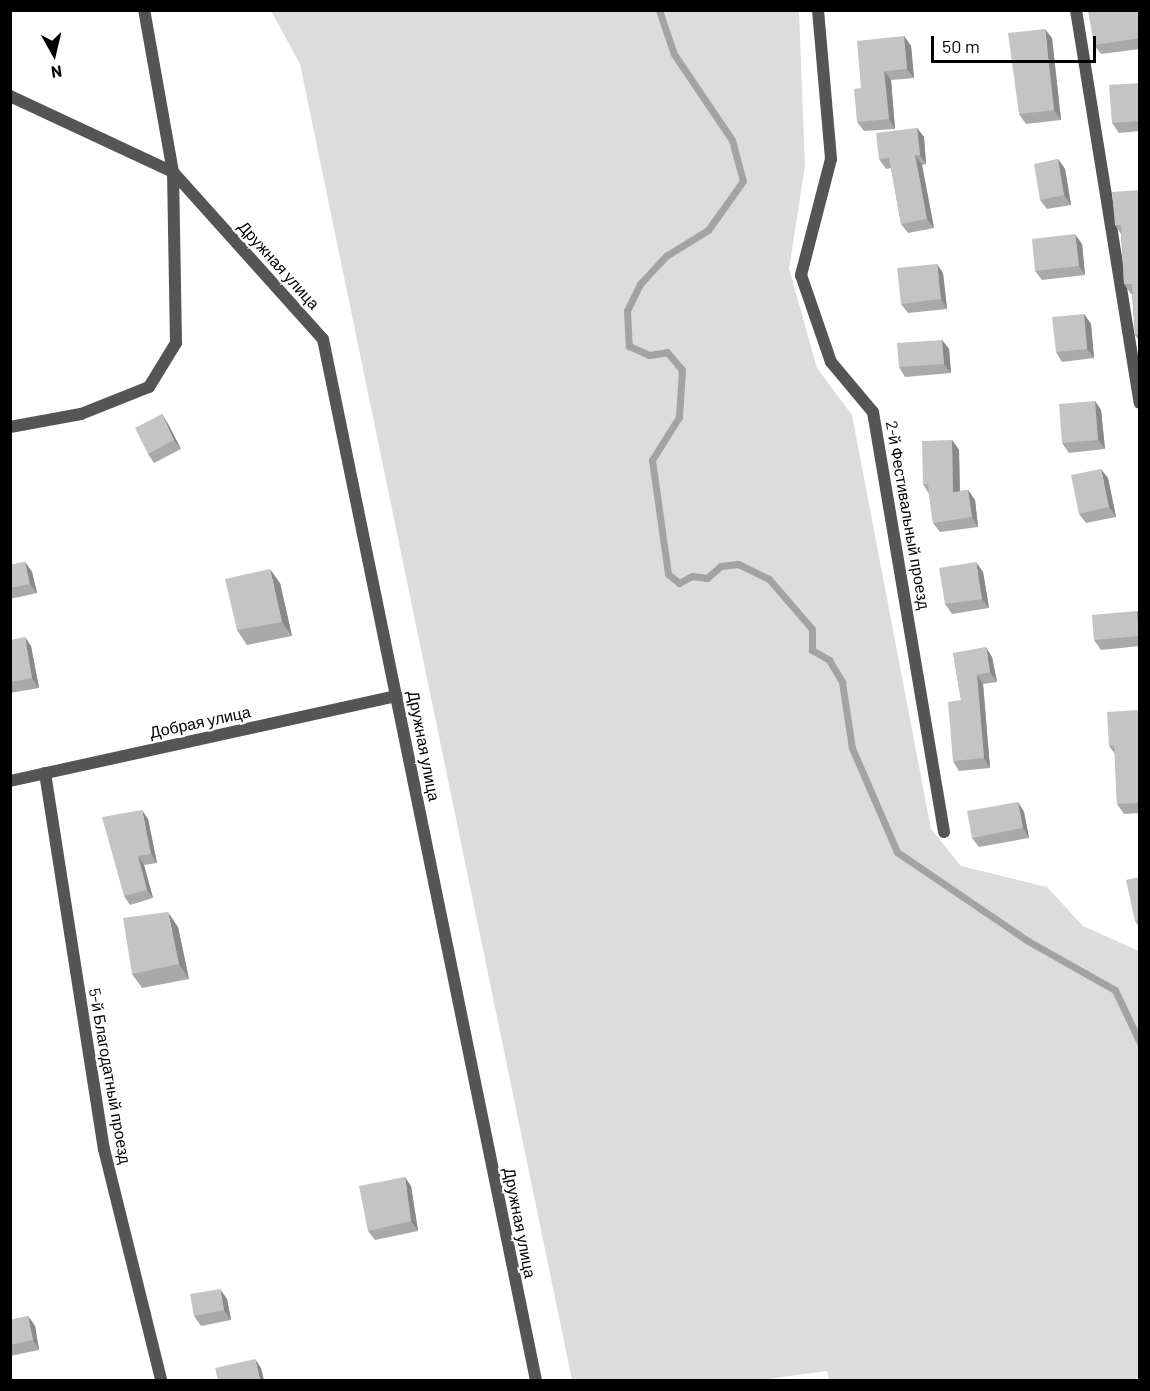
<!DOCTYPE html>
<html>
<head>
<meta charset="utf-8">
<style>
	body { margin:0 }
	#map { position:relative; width:1150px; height:1391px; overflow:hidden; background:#fff; font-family:Barlow,sans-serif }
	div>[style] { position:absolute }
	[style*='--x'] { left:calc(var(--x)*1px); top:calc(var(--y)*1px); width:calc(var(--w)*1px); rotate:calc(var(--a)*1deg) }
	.green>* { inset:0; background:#dcdcdc }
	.stream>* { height:7px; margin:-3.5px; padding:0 3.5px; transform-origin:3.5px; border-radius:3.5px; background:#a3a3a3 }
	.minor>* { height:12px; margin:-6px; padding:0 6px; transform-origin:6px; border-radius:6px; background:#555 }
	.wall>* { inset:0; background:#a9a9a9 }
	.shaded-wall>* { inset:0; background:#898989 }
	.building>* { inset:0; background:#c4c4c4 }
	span { translate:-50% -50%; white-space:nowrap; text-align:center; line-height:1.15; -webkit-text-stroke:4.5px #fff; paint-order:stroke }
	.street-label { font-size:16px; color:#000 }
	.frame { position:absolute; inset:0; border:12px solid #000; pointer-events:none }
	.north { position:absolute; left:24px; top:24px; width:60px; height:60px; -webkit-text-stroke:4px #fff; paint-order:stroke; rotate:172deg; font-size:16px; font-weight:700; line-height:24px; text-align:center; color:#000 }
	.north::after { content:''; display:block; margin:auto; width:21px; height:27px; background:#000; clip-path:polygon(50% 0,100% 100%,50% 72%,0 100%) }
	.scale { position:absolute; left:931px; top:36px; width:165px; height:27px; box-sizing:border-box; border:3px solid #000; border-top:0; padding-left:8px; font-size:18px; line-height:21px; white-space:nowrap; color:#000; -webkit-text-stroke:4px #fff; paint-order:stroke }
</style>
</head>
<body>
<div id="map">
	<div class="green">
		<i style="clip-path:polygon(271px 11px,799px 11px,805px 166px,789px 269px,817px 368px,852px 415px,931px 829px,961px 866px,1047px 887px,1083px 926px,1139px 951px,1139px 1380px,829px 1380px,827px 1371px,761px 1380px,572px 1380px,300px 64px)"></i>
	</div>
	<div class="stream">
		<i style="--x:659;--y:10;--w:46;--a:71.2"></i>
		<i style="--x:674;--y:54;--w:104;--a:56"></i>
		<i style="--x:732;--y:140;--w:42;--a:75"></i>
		<i style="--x:743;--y:181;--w:60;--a:125.5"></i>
		<i style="--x:708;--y:230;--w:49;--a:148.2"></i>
		<i style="--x:666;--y:256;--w:38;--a:133"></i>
		<i style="--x:640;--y:284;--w:30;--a:116"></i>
		<i style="--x:627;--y:311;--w:35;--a:87"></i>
		<i style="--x:629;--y:346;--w:22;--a:24"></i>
		<i style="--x:649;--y:355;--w:18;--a:-9"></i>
		<i style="--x:667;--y:352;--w:23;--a:50"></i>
		<i style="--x:682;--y:370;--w:47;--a:93.7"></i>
		<i style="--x:679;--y:417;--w:51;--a:122.1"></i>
		<i style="--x:652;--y:460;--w:115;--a:82"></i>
		<i style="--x:668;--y:574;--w:14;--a:39"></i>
		<i style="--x:679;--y:583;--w:15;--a:-28"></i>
		<i style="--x:692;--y:576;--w:15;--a:8"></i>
		<i style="--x:707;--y:578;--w:18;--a:-41"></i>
		<i style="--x:721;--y:566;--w:17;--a:-7"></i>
		<i style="--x:738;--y:564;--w:34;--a:26"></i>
		<i style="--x:769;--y:579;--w:66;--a:49.3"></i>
		<i style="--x:812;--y:629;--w:21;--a:90"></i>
		<i style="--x:812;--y:650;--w:20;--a:30"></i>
		<i style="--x:829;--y:660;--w:26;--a:59"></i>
		<i style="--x:842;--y:682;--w:67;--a:81.4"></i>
		<i style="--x:852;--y:748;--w:113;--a:66.6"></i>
		<i style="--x:897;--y:852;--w:158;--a:34.2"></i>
		<i style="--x:1028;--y:941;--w:100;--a:29.4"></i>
		<i style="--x:1115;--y:990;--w:59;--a:64.7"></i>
	</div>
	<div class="minor">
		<i style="--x:818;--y:10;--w:150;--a:85"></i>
		<i style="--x:831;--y:159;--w:120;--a:104.5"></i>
		<i style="--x:801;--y:275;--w:92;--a:71"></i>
		<i style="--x:831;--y:362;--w:65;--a:50"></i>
		<i style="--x:873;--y:412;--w:426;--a:80.4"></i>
		<i style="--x:1076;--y:10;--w:398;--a:80.8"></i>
		<i style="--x:10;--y:96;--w:180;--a:25"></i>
		<i style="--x:173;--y:172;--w:165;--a:-100.1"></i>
		<i style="--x:173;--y:172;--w:224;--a:48.1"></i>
		<i style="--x:323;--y:339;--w:1063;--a:78.44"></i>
		<i style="--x:10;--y:427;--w:72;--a:-10.4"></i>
		<i style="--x:81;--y:414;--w:73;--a:-21.7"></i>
		<i style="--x:149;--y:387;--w:52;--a:-58.5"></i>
		<i style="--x:176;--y:343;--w:171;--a:-91"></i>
		<i style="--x:45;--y:773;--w:381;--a:81.1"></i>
		<i style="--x:104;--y:1149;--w:238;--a:76.1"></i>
		<i style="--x:10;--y:781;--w:396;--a:-12.4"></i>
	</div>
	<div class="wall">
		<i style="clip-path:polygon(1140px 10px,1140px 49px,1101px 54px,1094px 45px)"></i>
		<i style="clip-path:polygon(904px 36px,911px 46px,914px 78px,891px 80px,895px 129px,864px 131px,857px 122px,861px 88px)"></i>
		<i style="clip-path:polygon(1052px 38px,1061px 120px,1026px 124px,1019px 114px)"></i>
		<i style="clip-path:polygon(1140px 83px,1140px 131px,1119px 133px,1112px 123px)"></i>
		<i style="clip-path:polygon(917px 128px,924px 137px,926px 164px,922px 165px,934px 228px,908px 233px,901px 224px,891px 168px,886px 169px,879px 159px)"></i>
		<i style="clip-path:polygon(1058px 159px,1065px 169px,1071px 205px,1047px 209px,1040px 200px)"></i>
		<i style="clip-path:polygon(1140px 190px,1140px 342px,1135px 335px,1132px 294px,1131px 294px,1124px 284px,1121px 234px,1115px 225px)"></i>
		<i style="clip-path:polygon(1082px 244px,1085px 275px,1042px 280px,1035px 271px)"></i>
		<i style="clip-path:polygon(943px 273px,947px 309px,908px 313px,901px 304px)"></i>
		<i style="clip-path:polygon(1084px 314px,1091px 324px,1094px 358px,1062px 362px,1056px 352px)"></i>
		<i style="clip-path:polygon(942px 340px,949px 349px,951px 373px,905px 377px,899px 367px)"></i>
		<i style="clip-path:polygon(1095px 401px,1101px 410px,1105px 449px,1069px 453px,1062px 443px)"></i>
		<i style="clip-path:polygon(162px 414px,168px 424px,181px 449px,154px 463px,148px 454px)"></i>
		<i style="clip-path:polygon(952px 440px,959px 450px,960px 491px,968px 490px,975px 500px,978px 527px,940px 532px,933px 523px,929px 494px,923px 484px)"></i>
		<i style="clip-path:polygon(1108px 478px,1116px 517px,1086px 523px,1079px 514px)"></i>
		<i style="clip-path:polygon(25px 562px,32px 572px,37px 593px,10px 599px,10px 565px)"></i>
		<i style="clip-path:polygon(983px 572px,989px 608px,952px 614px,945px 604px)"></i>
		<i style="clip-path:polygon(280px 583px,292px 636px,247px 645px,237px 630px)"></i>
		<i style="clip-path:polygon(1137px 611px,1140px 615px,1140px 646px,1101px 650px,1094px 640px)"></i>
		<i style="clip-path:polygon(10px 640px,31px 646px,39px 688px,10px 693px)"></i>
		<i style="clip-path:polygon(953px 653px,992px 657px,997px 682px,983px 684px,990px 768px,959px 771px,953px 761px,961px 700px)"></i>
		<i style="clip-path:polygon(1140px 710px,1140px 813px,1124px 814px,1117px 804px,1115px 754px,1109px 746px)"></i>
		<i style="clip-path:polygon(1018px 802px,1024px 812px,1029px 838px,979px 847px,972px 838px)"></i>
		<i style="clip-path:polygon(148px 819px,157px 863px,144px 865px,153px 898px,130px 905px,124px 896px)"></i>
		<i style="clip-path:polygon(1140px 877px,1140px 928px,1135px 921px)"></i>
		<i style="clip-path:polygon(178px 927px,189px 979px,142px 988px,132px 974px)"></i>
		<i style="clip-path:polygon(411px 1186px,418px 1231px,375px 1240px,368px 1231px)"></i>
		<i style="clip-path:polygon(227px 1299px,231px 1320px,201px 1326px,194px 1316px)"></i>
		<i style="clip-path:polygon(28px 1316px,35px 1326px,39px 1350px,10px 1356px,10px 1320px)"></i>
	</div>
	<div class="shaded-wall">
		<i style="clip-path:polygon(1045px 29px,1052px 38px,1061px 120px,1054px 110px)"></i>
		<i style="clip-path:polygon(904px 36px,911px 46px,914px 78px,907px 69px)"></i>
		<i style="clip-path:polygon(884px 71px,891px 80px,895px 129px,889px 119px)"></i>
		<i style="clip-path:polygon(917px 128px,924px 137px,926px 164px,920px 155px)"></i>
		<i style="clip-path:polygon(915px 155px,922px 165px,934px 228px,927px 219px)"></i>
		<i style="clip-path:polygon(1058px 159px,1065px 169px,1071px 205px,1064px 195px)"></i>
		<i style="clip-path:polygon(1075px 234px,1082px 244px,1085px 275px,1079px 266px)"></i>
		<i style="clip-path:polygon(937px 264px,943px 273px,947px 309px,941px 299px)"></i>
		<i style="clip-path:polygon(1084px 314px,1091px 324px,1094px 358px,1087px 349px)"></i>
		<i style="clip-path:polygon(942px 340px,949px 349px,951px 373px,944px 364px)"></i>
		<i style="clip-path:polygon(1095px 401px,1101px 410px,1105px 449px,1098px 440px)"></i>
		<i style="clip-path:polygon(162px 414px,168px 424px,181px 449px,174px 440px)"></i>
		<i style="clip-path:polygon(952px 440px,959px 450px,960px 502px,953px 492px)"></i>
		<i style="clip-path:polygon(1101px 469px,1108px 478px,1116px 517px,1109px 507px)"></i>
		<i style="clip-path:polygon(968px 490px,975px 500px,978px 527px,972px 517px)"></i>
		<i style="clip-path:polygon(25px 562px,32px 572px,37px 593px,30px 584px)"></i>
		<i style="clip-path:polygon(976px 562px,983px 572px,989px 608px,982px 599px)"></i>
		<i style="clip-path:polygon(270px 569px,280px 583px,292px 636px,282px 622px)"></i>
		<i style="clip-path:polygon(1137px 611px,1140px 615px,1140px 637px,1139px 636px)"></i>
		<i style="clip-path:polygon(25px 637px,31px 646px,39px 688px,32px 678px)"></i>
		<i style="clip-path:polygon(986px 647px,992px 657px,997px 682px,990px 672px)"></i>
		<i style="clip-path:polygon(977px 675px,983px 684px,990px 768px,984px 758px)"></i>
		<i style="clip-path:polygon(1018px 802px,1024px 812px,1029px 838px,1023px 828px)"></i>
		<i style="clip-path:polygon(142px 810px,148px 819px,157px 863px,151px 854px)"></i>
		<i style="clip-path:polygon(138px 856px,144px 865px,153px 898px,147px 890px)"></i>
		<i style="clip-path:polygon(168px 912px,178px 927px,189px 979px,179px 964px)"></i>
		<i style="clip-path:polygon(405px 1177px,411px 1186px,418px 1231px,411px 1221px)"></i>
		<i style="clip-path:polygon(220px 1289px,227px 1299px,231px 1320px,224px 1310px)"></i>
		<i style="clip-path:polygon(28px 1316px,35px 1326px,39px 1350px,33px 1340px)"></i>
		<i style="clip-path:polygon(255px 1359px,261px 1368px,264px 1380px,260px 1380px)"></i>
	</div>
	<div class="building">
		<i style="clip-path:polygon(1088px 10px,1140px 10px,1140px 38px,1094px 45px)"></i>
		<i style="clip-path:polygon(1045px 29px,1054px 110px,1019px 114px,1008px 33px)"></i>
		<i style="clip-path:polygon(904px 36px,907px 69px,884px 71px,889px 119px,857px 122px,854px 89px,861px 88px,857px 41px)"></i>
		<i style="clip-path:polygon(1140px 83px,1140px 121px,1112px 123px,1109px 85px)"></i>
		<i style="clip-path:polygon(917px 128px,920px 155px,915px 155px,927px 219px,901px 224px,889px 158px,879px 159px,876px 133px)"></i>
		<i style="clip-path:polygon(1058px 159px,1064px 195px,1040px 200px,1034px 164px)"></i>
		<i style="clip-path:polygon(1140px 190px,1140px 334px,1135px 335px,1132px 284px,1124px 284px,1121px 225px,1115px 225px,1112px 192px)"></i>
		<i style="clip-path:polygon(1075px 234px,1079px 266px,1035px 271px,1032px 239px)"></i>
		<i style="clip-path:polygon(937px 264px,941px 299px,901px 304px,897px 268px)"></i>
		<i style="clip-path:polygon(1084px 314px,1087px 349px,1056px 352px,1052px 317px)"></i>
		<i style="clip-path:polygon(942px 340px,944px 364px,899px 367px,897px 343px)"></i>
		<i style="clip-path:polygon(1095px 401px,1098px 440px,1062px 443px,1059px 404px)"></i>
		<i style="clip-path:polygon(162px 414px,174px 440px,148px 454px,135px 428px)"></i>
		<i style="clip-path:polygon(952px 440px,953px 492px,968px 490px,972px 517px,933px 523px,928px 484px,923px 484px,922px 441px)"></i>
		<i style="clip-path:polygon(1101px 469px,1109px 507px,1079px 514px,1071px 475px)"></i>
		<i style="clip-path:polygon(25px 562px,30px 584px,10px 588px,10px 565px)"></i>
		<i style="clip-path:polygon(976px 562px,982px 599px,945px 604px,939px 568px)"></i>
		<i style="clip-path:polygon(270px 569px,282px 622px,237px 630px,225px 579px)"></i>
		<i style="clip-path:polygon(1137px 611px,1139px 636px,1094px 640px,1092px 615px)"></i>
		<i style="clip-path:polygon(25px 637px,32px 678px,10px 682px,10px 640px)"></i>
		<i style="clip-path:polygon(986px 647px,990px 672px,977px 675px,984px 758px,953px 761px,948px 702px,961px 700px,953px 653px)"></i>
		<i style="clip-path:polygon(1140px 710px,1140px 803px,1117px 804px,1114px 746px,1109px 746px,1107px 712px)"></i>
		<i style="clip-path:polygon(1018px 802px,1023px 828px,972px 838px,967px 811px)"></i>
		<i style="clip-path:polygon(142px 810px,151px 854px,138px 856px,147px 890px,124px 896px,102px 817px)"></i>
		<i style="clip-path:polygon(1140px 877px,1140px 920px,1135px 921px,1126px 880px)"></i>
		<i style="clip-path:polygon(168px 912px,179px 964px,132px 974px,123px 918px)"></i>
		<i style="clip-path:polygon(405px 1177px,411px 1221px,368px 1231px,359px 1186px)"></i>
		<i style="clip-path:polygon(220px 1289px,224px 1310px,194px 1316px,190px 1294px)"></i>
		<i style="clip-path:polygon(28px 1316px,33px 1340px,10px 1345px,10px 1320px)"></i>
		<i style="clip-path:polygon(255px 1359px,260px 1380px,218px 1380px,215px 1368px)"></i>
	</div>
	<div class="street-label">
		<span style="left:279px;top:265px;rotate:48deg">Дружная улица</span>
		<span style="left:908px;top:515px;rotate:80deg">2-й Фестивальный проезд</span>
		<span style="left:200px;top:722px;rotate:-12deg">Добрая улица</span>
		<span style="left:424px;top:746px;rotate:79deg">Дружная улица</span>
		<span style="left:110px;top:1076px;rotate:80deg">5-й Благодатный проезд</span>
		<span style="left:520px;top:1223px;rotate:79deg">Дружная улица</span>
	</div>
	<div class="frame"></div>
	<div class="north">N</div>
	<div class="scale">50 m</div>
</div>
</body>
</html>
